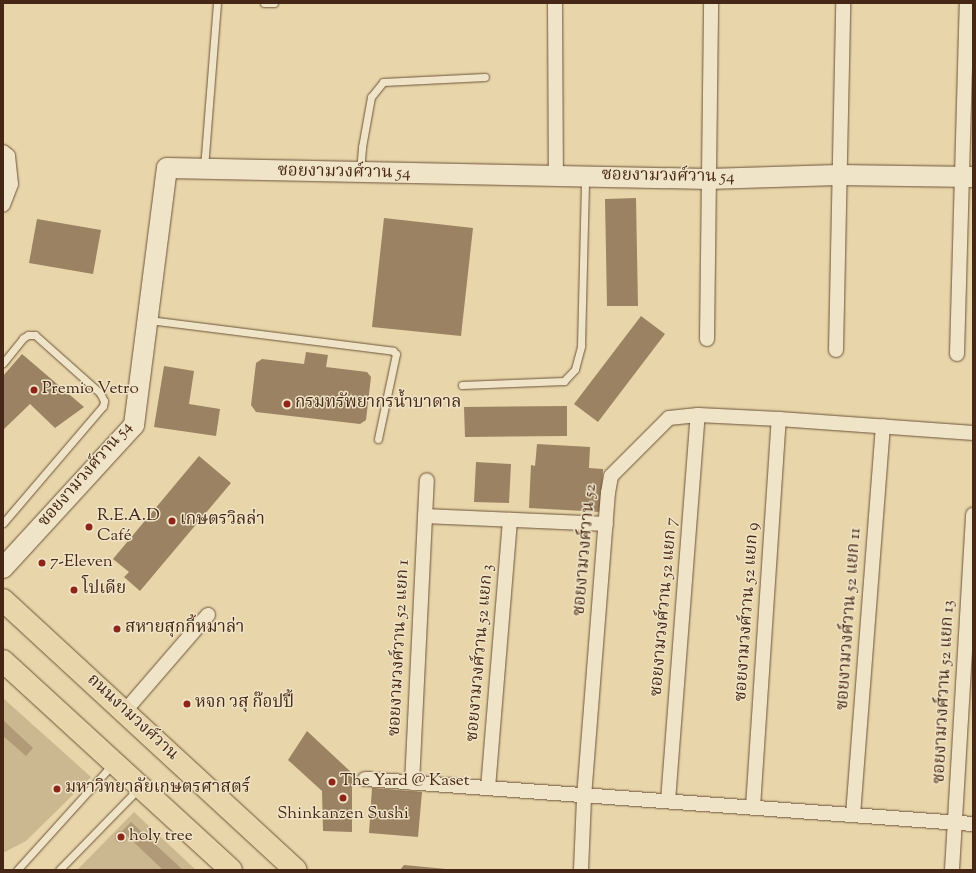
<!DOCTYPE html>
<html>
<head>
<meta charset="utf-8">
<style>
	body { margin:0 }
	#map { position:relative; width:976px; height:873px; overflow:hidden; background:#e8d6aa; font-family:"Sorts Mill Goudy","Noto Serif Thai",serif }
	div>[style] { position:absolute }
	[style*='--x'] { left:calc(var(--x)*1px); top:calc(var(--y)*1px); width:calc(var(--w)*1px); rotate:calc(var(--a)*1deg) }
	.green>* { inset:0; background:#ccb890 }
	.water>* { inset:0; background:#b19a77 }
	.building>* { inset:0; background:#9a8262 }
	.roads { filter:drop-shadow(0 0 1px #6e523a) drop-shadow(0 0 1px #6e523a) }
	.lane>* { height:7px; margin:-3.5px; padding:0 3.5px; transform-origin:3.5px; border-radius:3.5px; background:#f0e4c8 }
	.street>* { height:14px; margin:-7px; padding:0 7px; transform-origin:7px; border-radius:7px; background:#f0e4c8 }
	.secondary>* { height:20px; margin:-10px; padding:0 10px; transform-origin:10px; border-radius:10px; background:#f0e4c8 }
	.primary>* { height:22px; margin:-11px; padding:0 11px; transform-origin:11px; border-radius:11px; background:#e8d6aa }
	.trees>* { width:12px; height:12px; margin:-6px; border-radius:50%; background:#9e8565 }
	.dots>* { width:11px; height:11px; translate:-50% -50%; box-sizing:border-box; border:2px solid #f0e4c8; border-radius:50% }
	span { translate:-50% -50%; white-space:nowrap; text-align:center; line-height:1.15; -webkit-text-stroke:3px #f0e4c8; paint-order:stroke }
	.street-label { font-size:17px; color:#462614 }
	.poi-label { font-size:17px; color:#462614 }
	.left { translate:0 -50%; text-align:left }
	.frame { position:absolute; inset:0; border:4px solid #462614; pointer-events:none }
</style>
</head>
<body>
<div id="map">
	<div class="green">
		<i style="clip-path:polygon(3px 698px,91px 777px,26px 841px,3px 853px)"></i>
		<i style="clip-path:polygon(134px 812px,196px 870px,77px 870px)"></i>
	</div>
	<div class="water">
		<i style="clip-path:polygon(3px 720px,33px 748px,26px 756px,3px 736px)"></i>
		<i style="clip-path:polygon(131px 822px,183px 870px,163px 870px,122px 831px)"></i>
	</div>
	<div class="building">
		<i style="clip-path:polygon(636px 198px,638px 306px,607px 306px,605px 199px)"></i>
		<i style="clip-path:polygon(384px 218px,473px 228px,461px 336px,372px 327px)"></i>
		<i style="clip-path:polygon(37px 219px,101px 230px,93px 274px,29px 263px)"></i>
		<i style="clip-path:polygon(641px 316px,665px 334px,598px 422px,574px 404px)"></i>
		<i style="clip-path:polygon(306px 352px,328px 355px,326px 367px,367px 372px,371px 377px,366px 420px,360px 424px,256px 412px,251px 405px,256px 363px,262px 359px,304px 364px)"></i>
		<i style="clip-path:polygon(22px 354px,84px 407px,55px 428px,30px 404px,3px 430px,3px 376px)"></i>
		<i style="clip-path:polygon(164px 366px,194px 371px,189px 404px,220px 409px,216px 436px,154px 427px)"></i>
		<i style="clip-path:polygon(567px 406px,567px 436px,465px 437px,464px 407px)"></i>
		<i style="clip-path:polygon(537px 444px,590px 447px,589px 468px,603px 469px,601px 512px,529px 508px,531px 465px,535px 466px)"></i>
		<i style="clip-path:polygon(199px 456px,231px 483px,140px 591px,124px 577px,129px 572px,113px 559px)"></i>
		<i style="clip-path:polygon(476px 462px,511px 464px,509px 503px,474px 502px)"></i>
		<i style="clip-path:polygon(307px 731px,352px 773px,352px 832px,323px 831px,322px 791px,288px 760px)"></i>
		<i style="clip-path:polygon(372px 788px,422px 792px,418px 837px,369px 833px)"></i>
		<i style="clip-path:polygon(404px 865px,446px 869px,446px 870px,400px 870px)"></i>
	</div>
	<div class="roads">
		<div class="lane">
			<i style="--x:264;--y:3;--w:10;--a:0"></i>
			<i style="--x:204;--y:168;--w:166;--a:-85.5"></i>
			<i style="--x:360;--y:171;--w:24;--a:-85"></i>
			<i style="--x:362;--y:147;--w:51;--a:-79.8"></i>
			<i style="--x:371;--y:97;--w:19;--a:-51"></i>
			<i style="--x:383;--y:82;--w:102;--a:-2.8"></i>
			<i style="--x:149;--y:320;--w:246;--a:7.2"></i>
			<i style="--x:393;--y:351;--w:4;--a:45"></i>
			<i style="--x:396;--y:354;--w:87;--a:102"></i>
			<i style="--x:3;--y:363;--w:32;--a:-51"></i>
			<i style="--x:23;--y:338;--w:6;--a:-31"></i>
			<i style="--x:28;--y:335;--w:7;--a:0"></i>
			<i style="--x:35;--y:335;--w:87;--a:41.7"></i>
			<i style="--x:100;--y:393;--w:9;--a:63"></i>
			<i style="--x:104;--y:401;--w:5;--a:101"></i>
			<i style="--x:103;--y:406;--w:154;--a:130.5"></i>
			<i style="--x:462;--y:385;--w:102;--a:-2.2"></i>
			<i style="--x:564;--y:381;--w:16;--a:-47"></i>
			<i style="--x:575;--y:369;--w:24;--a:-75"></i>
			<i style="--x:581;--y:346;--w:168;--a:-88.6"></i>
			<i style="--x:17;--y:870;--w:142;--a:-47.9"></i>
			<i style="--x:59;--y:870;--w:115;--a:-45.7"></i>
		</div>
		<div class="street">
			<i style="--x:555;--y:3;--w:173;--a:89.7"></i>
			<i style="--x:3;--y:152;--w:6;--a:39"></i>
			<i style="--x:8;--y:156;--w:28;--a:84"></i>
			<i style="--x:11;--y:184;--w:22;--a:111"></i>
			<i style="--x:707;--y:339;--w:336;--a:-89.3"></i>
			<i style="--x:836;--y:350;--w:347;--a:-88.8"></i>
			<i style="--x:957;--y:354;--w:351;--a:-88.4"></i>
			<i style="--x:425;--y:516;--w:181;--a:2.5"></i>
			<i style="--x:125;--y:711;--w:127;--a:-49.2"></i>
			<i style="--x:365;--y:779;--w:610;--a:4.23"></i>
			<i style="--x:412;--y:783;--w:303;--a:-87.2"></i>
			<i style="--x:488;--y:788;--w:269;--a:-85.3"></i>
			<i style="--x:668;--y:801;--w:387;--a:-85.6"></i>
			<i style="--x:753;--y:807;--w:389;--a:-86.2"></i>
			<i style="--x:853;--y:815;--w:390;--a:-85.6"></i>
			<i style="--x:581;--y:870;--w:73;--a:-87.6"></i>
			<i style="--x:584;--y:797;--w:305;--a:-85.5"></i>
			<i style="--x:608;--y:493;--w:17;--a:-80"></i>
			<i style="--x:611;--y:476;--w:82;--a:-45"></i>
			<i style="--x:669;--y:418;--w:29;--a:-6"></i>
			<i style="--x:698;--y:415;--w:81;--a:2.8"></i>
			<i style="--x:779;--y:419;--w:195;--a:4.1"></i>
			<i style="--x:952;--y:870;--w:356;--a:-86.6"></i>
		</div>
		<div class="secondary">
			<i style="--x:3;--y:568;--w:194;--a:-47.5"></i>
			<i style="--x:134;--y:425;--w:259;--a:-82.7"></i>
			<i style="--x:167;--y:168;--w:541;--a:1.16"></i>
			<i style="--x:708;--y:179;--w:130;--a:-1.8"></i>
			<i style="--x:838;--y:175;--w:135;--a:0.8"></i>
		</div>
		<div class="primary">
			<i style="--x:3;--y:600;--w:398;--a:42.7"></i>
			<i style="--x:3;--y:661;--w:309;--a:42.5"></i>
		</div>
	</div>
	<div class="trees">
		<i style="left:121px;top:837px"></i>
	</div>
	<div class="dots">
		<i style="left:34px;top:390px;background:#8f2418"></i>
		<i style="left:287px;top:404px;background:#8f2418"></i>
		<i style="left:172px;top:521px;background:#8f2418"></i>
		<i style="left:89px;top:527px;background:#8f2418"></i>
		<i style="left:42px;top:563px;background:#8f2418"></i>
		<i style="left:74px;top:590px;background:#8f2418"></i>
		<i style="left:117px;top:629px;background:#8f2418"></i>
		<i style="left:187px;top:704px;background:#8f2418"></i>
		<i style="left:332px;top:782px;background:#8f2418"></i>
		<i style="left:57px;top:789px;background:#8f2418"></i>
		<i style="left:343px;top:798px;background:#8f2418"></i>
		<i style="left:121px;top:837px;background:#8f2418"></i>
	</div>
	<div class="street-label">
		<span style="left:344px;top:173px;rotate:1deg">ซอยงามวงศ์วาน 54</span>
		<span style="left:668px;top:177px;rotate:1deg">ซอยงามวงศ์วาน 54</span>
		<span style="left:86px;top:475px;rotate:-49deg">ซอยงามวงศ์วาน 54</span>
		<span style="left:586px;top:550px;rotate:-85deg">ซอยงามวงศ์วาน 52</span>
		<span style="left:665px;top:607px;rotate:-85deg">ซอยงามวงศ์วาน 52 แยก 7</span>
		<span style="left:748px;top:612px;rotate:-86deg">ซอยงามวงศ์วาน 52 แยก 9</span>
		<span style="left:850px;top:619px;rotate:-86deg">ซอยงามวงศ์วาน 52 แยก 11</span>
		<span style="left:400px;top:648px;rotate:-87deg">ซอยงามวงศ์วาน 52 แยก 1</span>
		<span style="left:481px;top:653px;rotate:-85deg">ซอยงามวงศ์วาน 52 แยก 3</span>
		<span style="left:945px;top:692px;rotate:-87deg">ซอยงามวงศ์วาน 52 แยก 13</span>
		<span style="left:132px;top:718px;rotate:43deg">ถนนงามวงศ์วาน</span>
	</div>
	<div class="poi-label">
		<span class="left" style="left:42px;top:390px">Premio Vetro</span>
		<span class="left" style="left:295px;top:404px">กรมทรัพยากรน้ำบาดาล</span>
		<span class="left" style="left:97px;top:527px">R.E.A.D<br>Café</span>
		<span class="left" style="left:180px;top:521px">เกษตรวิลล่า</span>
		<span class="left" style="left:50px;top:563px">7-Eleven</span>
		<span class="left" style="left:82px;top:590px">โปเดีย</span>
		<span class="left" style="left:125px;top:629px">สหายสุกกี้หมาล่า</span>
		<span class="left" style="left:195px;top:704px">หจก วสุ ก๊อปปี้</span>
		<span class="left" style="left:340px;top:782px">The Yard @ Kaset</span>
		<span class="left" style="left:65px;top:789px">มหาวิทยาลัยเกษตรศาสตร์</span>
		<span style="left:343px;top:815px">Shinkanzen Sushi</span>
		<span class="left" style="left:129px;top:837px">holy tree</span>
	</div>
	<div class="frame"></div>
</div>
</body>
</html>
